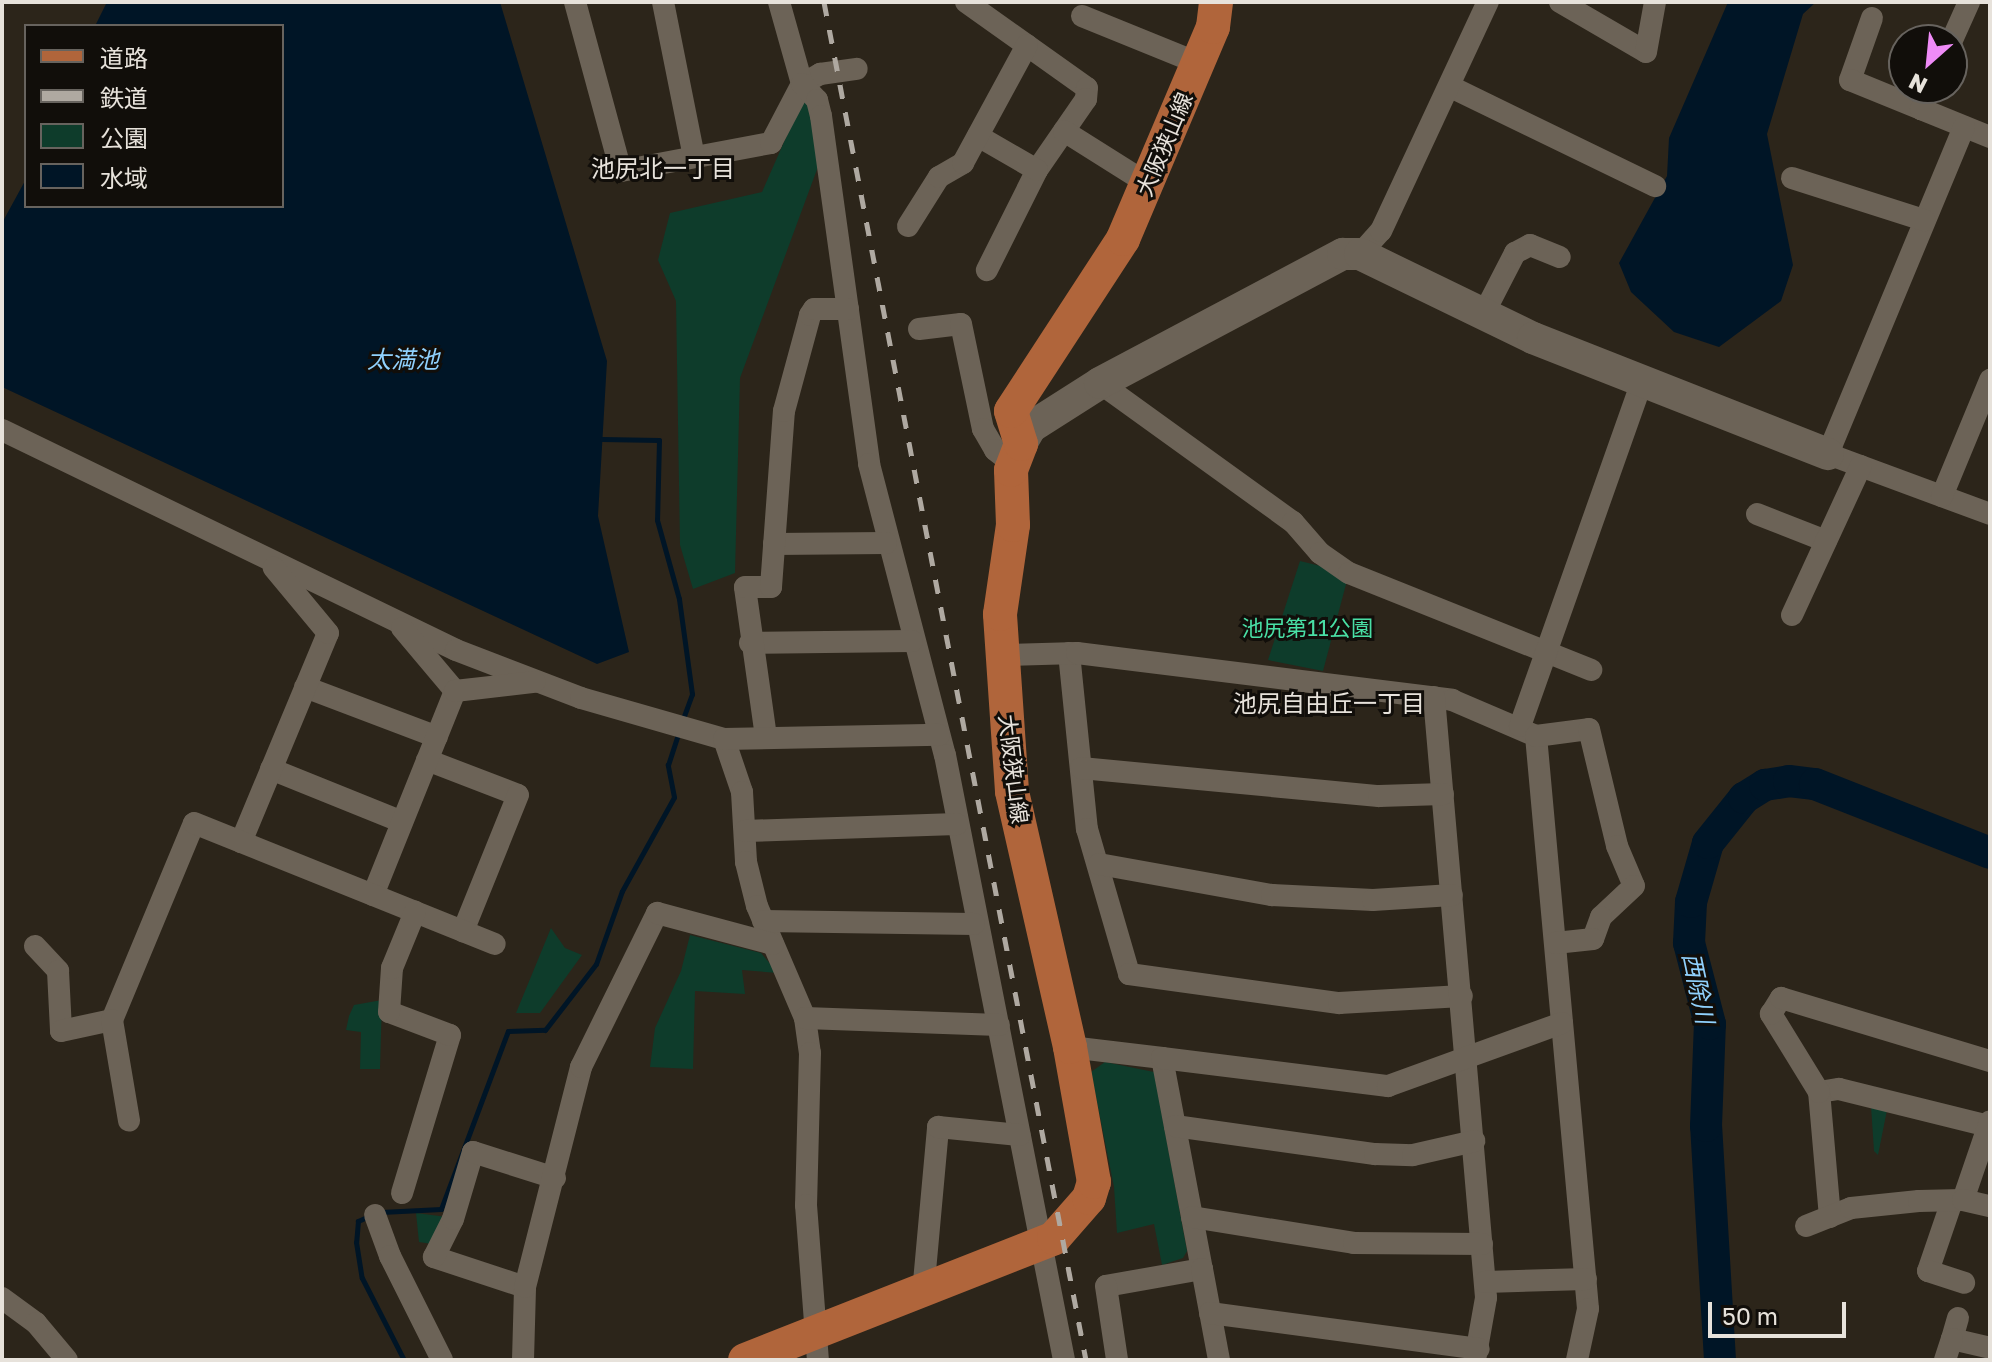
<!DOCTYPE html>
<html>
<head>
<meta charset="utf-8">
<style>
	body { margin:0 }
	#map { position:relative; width:1992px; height:1362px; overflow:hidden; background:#2c251a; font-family:"Golos Text","Noto Sans JP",sans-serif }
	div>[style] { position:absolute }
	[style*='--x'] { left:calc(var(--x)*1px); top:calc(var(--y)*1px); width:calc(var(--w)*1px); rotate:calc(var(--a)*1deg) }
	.green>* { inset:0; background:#0e3c2b }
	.water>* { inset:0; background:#001526 }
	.stream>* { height:5px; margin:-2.5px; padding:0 2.5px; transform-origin:2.5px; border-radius:2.5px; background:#001526 }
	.river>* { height:32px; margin:-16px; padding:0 16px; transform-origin:16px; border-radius:16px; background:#001526 }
	.street>* { height:22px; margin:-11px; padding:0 11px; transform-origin:11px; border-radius:11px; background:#6c6357 }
	.secondary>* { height:32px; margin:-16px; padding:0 16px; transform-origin:16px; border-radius:16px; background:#6c6357 }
	.primary>* { height:34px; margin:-17px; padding:0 17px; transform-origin:17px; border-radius:17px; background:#b0653b }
	.rail>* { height:5px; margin-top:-2.5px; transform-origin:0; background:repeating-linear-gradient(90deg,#afa9a1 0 14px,transparent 0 28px) }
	span { translate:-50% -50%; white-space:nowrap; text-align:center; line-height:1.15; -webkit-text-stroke:6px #110e0a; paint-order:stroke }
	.street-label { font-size:22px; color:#e7e2db }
	.park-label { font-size:22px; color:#49dfa5 }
	.neighbourhood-label { font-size:24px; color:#e7e2db }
	.water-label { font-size:24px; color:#90d1fd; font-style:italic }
	.frame { position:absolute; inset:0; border:4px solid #e7e2db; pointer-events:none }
	.legend { position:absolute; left:24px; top:24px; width:260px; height:184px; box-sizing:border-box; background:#110e0a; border:2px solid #67635e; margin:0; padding:10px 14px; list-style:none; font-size:24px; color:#e7e2db }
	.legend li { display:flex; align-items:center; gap:16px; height:40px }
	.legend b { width:40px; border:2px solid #67635e }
	.north { position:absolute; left:1888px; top:24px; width:80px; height:80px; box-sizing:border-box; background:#110e0a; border:2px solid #67635e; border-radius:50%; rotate:207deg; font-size:22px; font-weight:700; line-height:32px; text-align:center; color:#e7e2db }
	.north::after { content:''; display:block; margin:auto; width:28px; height:36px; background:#ef8bf7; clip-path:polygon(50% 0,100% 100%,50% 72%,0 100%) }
	.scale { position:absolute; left:1708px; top:1302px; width:138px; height:36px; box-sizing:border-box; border:4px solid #e7e2db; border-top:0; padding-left:10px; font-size:24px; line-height:28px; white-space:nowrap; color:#e7e2db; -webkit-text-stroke:6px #110e0a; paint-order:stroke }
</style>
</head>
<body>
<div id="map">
	<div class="green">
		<i style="clip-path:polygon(806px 92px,826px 145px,740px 378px,735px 573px,693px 589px,680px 545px,676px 301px,658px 260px,670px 213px,762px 192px)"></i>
		<i style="clip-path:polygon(1300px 561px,1349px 573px,1323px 671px,1268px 660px)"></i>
		<i style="clip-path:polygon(551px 928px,565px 948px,582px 955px,540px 1013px,516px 1013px)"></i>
		<i style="clip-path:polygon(690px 935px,761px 953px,778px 973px,742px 970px,745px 994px,695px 991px,693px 1069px,650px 1067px,655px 1028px,681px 971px)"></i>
		<i style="clip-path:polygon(382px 1000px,380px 1069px,360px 1069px,361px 1032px,346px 1030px,349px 1016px,354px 1005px)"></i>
		<i style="clip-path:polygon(1105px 1062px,1154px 1072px,1187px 1251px,1183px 1258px,1162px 1265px,1154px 1224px,1117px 1233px,1114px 1187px,1091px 1072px)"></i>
		<i style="clip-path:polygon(1871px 1106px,1887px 1110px,1878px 1155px,1874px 1151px)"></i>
		<i style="clip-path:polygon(416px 1213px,447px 1217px,432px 1244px,419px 1242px)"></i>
	</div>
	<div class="water">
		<i style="clip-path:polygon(107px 2px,500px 2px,607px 361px,598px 516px,629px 652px,597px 664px,2px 387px,2px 223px,26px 179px,26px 206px,282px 206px,282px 26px,95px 26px)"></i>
		<i style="clip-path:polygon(1728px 2px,1816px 2px,1803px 14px,1767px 134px,1793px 265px,1781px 301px,1719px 347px,1674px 332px,1631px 292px,1619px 263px,1667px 176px,1669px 138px)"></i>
	</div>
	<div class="stream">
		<i style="--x:602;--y:439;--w:57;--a:1"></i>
		<i style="--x:659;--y:440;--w:80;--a:91.4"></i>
		<i style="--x:657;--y:520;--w:82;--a:74.4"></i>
		<i style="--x:679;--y:599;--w:96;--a:82.2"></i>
		<i style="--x:692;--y:694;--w:30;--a:110"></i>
		<i style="--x:381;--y:1212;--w:60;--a:-2.9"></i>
		<i style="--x:441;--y:1209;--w:190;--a:-69.4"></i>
		<i style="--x:508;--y:1031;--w:37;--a:-2"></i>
		<i style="--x:545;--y:1030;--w:83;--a:-52.3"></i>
		<i style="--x:596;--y:964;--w:77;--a:-70.4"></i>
		<i style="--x:622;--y:891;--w:107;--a:-61"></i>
		<i style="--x:674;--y:797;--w:33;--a:-101"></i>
		<i style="--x:668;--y:765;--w:36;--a:-72"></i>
		<i style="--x:367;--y:1217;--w:10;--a:156"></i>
		<i style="--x:358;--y:1221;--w:21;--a:95"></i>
		<i style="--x:356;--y:1242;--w:36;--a:81"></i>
		<i style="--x:362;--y:1278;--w:92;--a:62.9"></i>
	</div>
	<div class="river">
		<i style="--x:1720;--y:1360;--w:234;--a:-93.4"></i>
		<i style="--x:1706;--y:1126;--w:102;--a:-87.8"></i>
		<i style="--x:1710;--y:1024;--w:84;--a:-104.5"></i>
		<i style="--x:1689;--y:943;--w:41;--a:-87.2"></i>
		<i style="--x:1691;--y:902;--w:61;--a:-73.9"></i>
		<i style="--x:1708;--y:843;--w:58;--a:-51.3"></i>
		<i style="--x:1744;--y:798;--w:25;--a:-32"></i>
		<i style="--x:1765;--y:785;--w:24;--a:-9"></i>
		<i style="--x:1789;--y:781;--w:26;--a:7"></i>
		<i style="--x:1815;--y:784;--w:188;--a:21.5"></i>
	</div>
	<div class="street">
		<i style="--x:575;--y:2;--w:175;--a:74.8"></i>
		<i style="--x:621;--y:171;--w:153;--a:-10.6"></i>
		<i style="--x:771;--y:143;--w:67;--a:-62.3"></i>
		<i style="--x:802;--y:84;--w:21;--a:-29"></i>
		<i style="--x:820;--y:74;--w:37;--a:-8"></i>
		<i style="--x:663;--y:2;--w:158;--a:78.7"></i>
		<i style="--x:779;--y:2;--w:85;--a:74.3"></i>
		<i style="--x:802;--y:84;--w:22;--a:47"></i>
		<i style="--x:817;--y:100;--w:16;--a:76"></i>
		<i style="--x:821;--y:116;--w:351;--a:82.1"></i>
		<i style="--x:869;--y:464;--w:301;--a:75.4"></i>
		<i style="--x:945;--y:755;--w:617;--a:78.87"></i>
		<i style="--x:966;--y:2;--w:148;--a:35.4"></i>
		<i style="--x:1087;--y:88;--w:11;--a:95"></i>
		<i style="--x:1086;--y:99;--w:86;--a:124.6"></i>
		<i style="--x:1037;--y:170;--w:112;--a:116.6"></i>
		<i style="--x:1560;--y:2;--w:99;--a:30.2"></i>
		<i style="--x:1646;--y:52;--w:51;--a:-79.8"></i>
		<i style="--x:1082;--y:16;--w:125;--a:22.1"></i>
		<i style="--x:1872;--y:18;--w:66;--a:109.5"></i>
		<i style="--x:1850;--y:80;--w:77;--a:22.2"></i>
		<i style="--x:1952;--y:40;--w:42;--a:-65.9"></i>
		<i style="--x:1451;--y:87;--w:227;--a:25.9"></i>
		<i style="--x:1930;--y:88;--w:23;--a:113"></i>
		<i style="--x:1921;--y:109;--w:74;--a:22.1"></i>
		<i style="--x:1964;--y:127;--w:354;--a:112.6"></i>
		<i style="--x:1828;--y:454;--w:173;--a:20.3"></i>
		<i style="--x:1064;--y:131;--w:99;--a:32.2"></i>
		<i style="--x:978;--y:136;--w:68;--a:30"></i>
		<i style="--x:1792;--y:178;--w:139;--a:17.7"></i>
		<i style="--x:908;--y:226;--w:58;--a:-57.7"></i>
		<i style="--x:939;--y:177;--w:28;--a:-30"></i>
		<i style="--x:963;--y:163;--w:134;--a:-61.5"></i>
		<i style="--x:1360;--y:254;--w:31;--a:-48"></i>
		<i style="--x:1381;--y:231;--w:253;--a:-65"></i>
		<i style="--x:1483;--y:315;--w:70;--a:-62.7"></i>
		<i style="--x:1515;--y:253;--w:17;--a:-28"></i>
		<i style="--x:1530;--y:245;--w:32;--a:22"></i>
		<i style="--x:919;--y:329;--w:42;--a:-6.8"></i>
		<i style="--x:961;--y:324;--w:107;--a:78.2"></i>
		<i style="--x:983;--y:429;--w:24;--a:60"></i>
		<i style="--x:995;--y:450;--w:23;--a:38"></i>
		<i style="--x:1100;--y:383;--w:238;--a:35.8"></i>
		<i style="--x:1293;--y:522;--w:41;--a:48.9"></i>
		<i style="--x:1320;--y:553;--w:35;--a:35"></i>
		<i style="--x:1349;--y:573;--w:261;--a:21.8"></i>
		<i style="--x:2;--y:430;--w:504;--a:25.85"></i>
		<i style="--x:456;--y:650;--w:134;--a:21"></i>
		<i style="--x:581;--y:698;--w:149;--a:16"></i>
		<i style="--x:724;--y:739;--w:56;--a:71.2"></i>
		<i style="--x:742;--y:792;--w:70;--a:86.7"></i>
		<i style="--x:746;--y:862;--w:45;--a:76"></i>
		<i style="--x:757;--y:906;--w:122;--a:66.8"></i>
		<i style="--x:805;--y:1018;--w:35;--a:82"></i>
		<i style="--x:810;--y:1053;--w:152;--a:91.5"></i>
		<i style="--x:806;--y:1205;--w:155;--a:85.6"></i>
		<i style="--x:1942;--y:496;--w:126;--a:-67.5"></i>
		<i style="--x:1757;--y:514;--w:74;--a:21.4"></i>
		<i style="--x:774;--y:544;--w:112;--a:-0.5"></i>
		<i style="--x:1792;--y:615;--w:164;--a:-65.2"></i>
		<i style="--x:402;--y:628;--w:82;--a:49.9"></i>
		<i style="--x:750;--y:643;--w:162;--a:-0.7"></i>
		<i style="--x:1069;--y:653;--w:177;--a:84.2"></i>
		<i style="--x:1087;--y:829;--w:151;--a:73.8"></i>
		<i style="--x:1129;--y:974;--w:212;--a:7.9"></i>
		<i style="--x:1339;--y:1003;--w:123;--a:-3.3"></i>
		<i style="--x:1004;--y:655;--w:73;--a:-1.6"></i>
		<i style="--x:1077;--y:653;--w:378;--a:7.1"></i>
		<i style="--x:1452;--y:700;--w:91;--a:23.2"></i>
		<i style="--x:1536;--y:736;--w:575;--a:84.81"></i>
		<i style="--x:1588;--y:1309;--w:52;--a:102.2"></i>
		<i style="--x:305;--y:687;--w:141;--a:20.7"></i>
		<i style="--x:1434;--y:697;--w:603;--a:85.05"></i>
		<i style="--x:1486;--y:1298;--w:63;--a:100.1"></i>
		<i style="--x:1520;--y:726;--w:365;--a:-70.5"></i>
		<i style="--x:1536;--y:736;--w:53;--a:-7.5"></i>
		<i style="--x:1589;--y:729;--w:120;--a:76.5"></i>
		<i style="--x:1617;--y:846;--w:43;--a:67"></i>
		<i style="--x:1634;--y:886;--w:45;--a:136.8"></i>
		<i style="--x:1601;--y:917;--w:23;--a:110"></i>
		<i style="--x:1593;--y:939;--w:38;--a:174"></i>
		<i style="--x:766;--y:737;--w:151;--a:-98"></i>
		<i style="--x:745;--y:587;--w:26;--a:0"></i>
		<i style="--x:771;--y:587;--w:176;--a:-85.8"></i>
		<i style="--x:784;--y:411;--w:99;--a:-74.8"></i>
		<i style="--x:810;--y:315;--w:7;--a:-56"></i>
		<i style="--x:814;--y:309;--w:34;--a:0"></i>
		<i style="--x:724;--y:739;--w:215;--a:-1.1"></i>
		<i style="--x:427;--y:760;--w:97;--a:21"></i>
		<i style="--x:518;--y:795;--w:147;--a:112"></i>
		<i style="--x:1081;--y:768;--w:299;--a:5.4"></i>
		<i style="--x:1379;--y:796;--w:64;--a:-1.8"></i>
		<i style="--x:271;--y:769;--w:141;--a:22"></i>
		<i style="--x:745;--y:831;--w:212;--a:-1.9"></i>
		<i style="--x:241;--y:842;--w:226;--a:-67.4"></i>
		<i style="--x:328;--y:633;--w:85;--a:-129.7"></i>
		<i style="--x:1099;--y:864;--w:176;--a:10.2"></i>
		<i style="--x:1272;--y:895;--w:101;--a:2.8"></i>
		<i style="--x:1373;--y:900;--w:79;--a:-3.6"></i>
		<i style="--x:373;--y:895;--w:220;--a:-68.1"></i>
		<i style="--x:455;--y:691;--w:80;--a:-6.5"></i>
		<i style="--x:763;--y:921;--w:211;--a:0.8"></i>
		<i style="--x:35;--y:946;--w:34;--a:47"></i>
		<i style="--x:58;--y:971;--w:60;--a:87.1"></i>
		<i style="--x:61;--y:1031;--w:52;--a:-12.2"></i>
		<i style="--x:112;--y:1020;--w:213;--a:-67.4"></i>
		<i style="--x:194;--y:823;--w:324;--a:21.9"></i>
		<i style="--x:805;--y:1018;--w:194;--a:2.1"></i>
		<i style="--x:112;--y:1020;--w:102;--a:80.4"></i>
		<i style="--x:1070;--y:1047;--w:93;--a:6.8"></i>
		<i style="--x:1162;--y:1058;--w:215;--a:79.3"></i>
		<i style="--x:1202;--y:1269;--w:97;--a:170"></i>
		<i style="--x:1106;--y:1286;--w:75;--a:81.5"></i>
		<i style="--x:1162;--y:1058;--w:228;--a:7.1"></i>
		<i style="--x:1388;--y:1086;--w:185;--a:-19.9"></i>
		<i style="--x:1819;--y:1092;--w:20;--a:-9"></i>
		<i style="--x:1839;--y:1089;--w:154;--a:13.9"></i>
		<i style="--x:1175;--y:1126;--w:202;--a:8"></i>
		<i style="--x:1375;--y:1154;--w:38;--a:2"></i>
		<i style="--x:1413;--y:1155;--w:63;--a:-12.9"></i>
		<i style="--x:402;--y:1193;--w:165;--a:-73.1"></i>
		<i style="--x:450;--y:1035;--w:65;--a:-159.3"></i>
		<i style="--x:389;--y:1012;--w:44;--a:-86.1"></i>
		<i style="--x:392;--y:968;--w:61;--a:-67.7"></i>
		<i style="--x:1963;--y:1200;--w:83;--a:-71.1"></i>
		<i style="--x:1952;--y:1201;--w:74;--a:108.9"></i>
		<i style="--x:1928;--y:1271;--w:38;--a:18"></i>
		<i style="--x:375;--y:1215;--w:44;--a:69.9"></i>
		<i style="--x:390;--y:1256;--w:116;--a:63.4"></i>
		<i style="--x:1192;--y:1217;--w:164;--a:9.1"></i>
		<i style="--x:1354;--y:1243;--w:128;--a:0.4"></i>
		<i style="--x:1830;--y:1217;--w:125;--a:-95"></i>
		<i style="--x:1819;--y:1092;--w:92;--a:-121.6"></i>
		<i style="--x:1771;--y:1014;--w:19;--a:-58"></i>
		<i style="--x:1781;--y:998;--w:218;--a:16.8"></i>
		<i style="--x:1806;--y:1226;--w:48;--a:-21.8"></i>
		<i style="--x:1851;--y:1208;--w:68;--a:-5.9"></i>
		<i style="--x:1919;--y:1201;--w:44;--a:-1.3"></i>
		<i style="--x:1963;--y:1200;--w:28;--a:13"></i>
		<i style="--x:1202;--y:1269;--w:93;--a:79.4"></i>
		<i style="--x:1485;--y:1282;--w:101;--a:-1.7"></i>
		<i style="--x:525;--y:1287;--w:96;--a:-161.8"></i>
		<i style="--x:434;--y:1257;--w:42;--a:-63.4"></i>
		<i style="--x:453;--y:1219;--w:70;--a:-73.4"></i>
		<i style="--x:473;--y:1152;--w:86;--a:17.6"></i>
		<i style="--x:923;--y:1293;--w:167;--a:-84.8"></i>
		<i style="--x:938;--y:1127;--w:82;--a:5.6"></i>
		<i style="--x:2;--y:1298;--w:42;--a:36.3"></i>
		<i style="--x:36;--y:1323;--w:48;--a:50"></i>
		<i style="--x:1210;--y:1313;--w:271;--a:7.6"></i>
		<i style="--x:1958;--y:1318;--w:22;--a:106"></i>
		<i style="--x:1952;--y:1339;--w:39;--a:13"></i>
		<i style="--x:523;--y:1360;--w:73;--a:-88.4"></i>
		<i style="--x:525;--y:1287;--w:227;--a:-75.7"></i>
		<i style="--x:581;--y:1067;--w:172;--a:-63.7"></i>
		<i style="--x:657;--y:913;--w:120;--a:15"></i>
		<i style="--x:1945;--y:1360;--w:22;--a:-72"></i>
	</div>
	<div class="secondary">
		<i style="--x:1021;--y:444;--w:20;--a:-60"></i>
		<i style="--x:1031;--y:427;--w:82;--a:-32.5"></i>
		<i style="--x:1100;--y:383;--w:275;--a:-28"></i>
		<i style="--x:1343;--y:254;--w:17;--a:0"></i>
		<i style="--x:1360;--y:254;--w:192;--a:25.9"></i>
		<i style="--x:1533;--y:338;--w:317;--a:21.5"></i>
	</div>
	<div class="primary">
		<i style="--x:745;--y:1360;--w:332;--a:-21.5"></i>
		<i style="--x:1054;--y:1238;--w:53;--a:-48.8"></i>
		<i style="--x:1089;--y:1198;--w:17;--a:-73"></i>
		<i style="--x:1094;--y:1182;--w:137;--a:-100.1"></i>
		<i style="--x:1070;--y:1047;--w:262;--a:-102.8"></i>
		<i style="--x:1012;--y:791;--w:177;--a:-93.9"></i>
		<i style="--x:1000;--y:614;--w:90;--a:-81.7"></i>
		<i style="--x:1013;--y:525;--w:55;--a:-92.1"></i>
		<i style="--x:1011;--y:470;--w:28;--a:-69"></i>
		<i style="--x:1021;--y:444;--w:34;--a:-107"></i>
		<i style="--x:1011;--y:411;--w:205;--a:-56.9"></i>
		<i style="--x:1123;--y:239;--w:230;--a:-67"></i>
		<i style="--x:1213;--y:27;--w:25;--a:-83"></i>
	</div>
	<div class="rail">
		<i style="--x:824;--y:2;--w:1383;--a:79.08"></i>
	</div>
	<div class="street-label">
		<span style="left:1164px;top:144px;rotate:-67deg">大阪狭山線</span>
		<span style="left:1014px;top:769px;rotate:83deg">大阪狭山線</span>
	</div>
	<div class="park-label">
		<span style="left:1307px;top:628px">池尻第11公園</span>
	</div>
	<div class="neighbourhood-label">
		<span style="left:663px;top:168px">池尻北一丁目</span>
		<span style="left:1329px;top:703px">池尻自由丘一丁目</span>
	</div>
	<div class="water-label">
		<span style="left:403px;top:359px">太満池</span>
		<span style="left:1699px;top:988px;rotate:78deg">西除川</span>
	</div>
	<div class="frame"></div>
	<ul class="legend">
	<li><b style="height:10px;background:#b0653b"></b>道路</li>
	<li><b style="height:10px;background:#afa9a1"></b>鉄道</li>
	<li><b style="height:22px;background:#0e3c2b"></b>公園</li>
	<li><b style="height:22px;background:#001526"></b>水域</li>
	</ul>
	<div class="north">N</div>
	<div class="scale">50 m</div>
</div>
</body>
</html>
